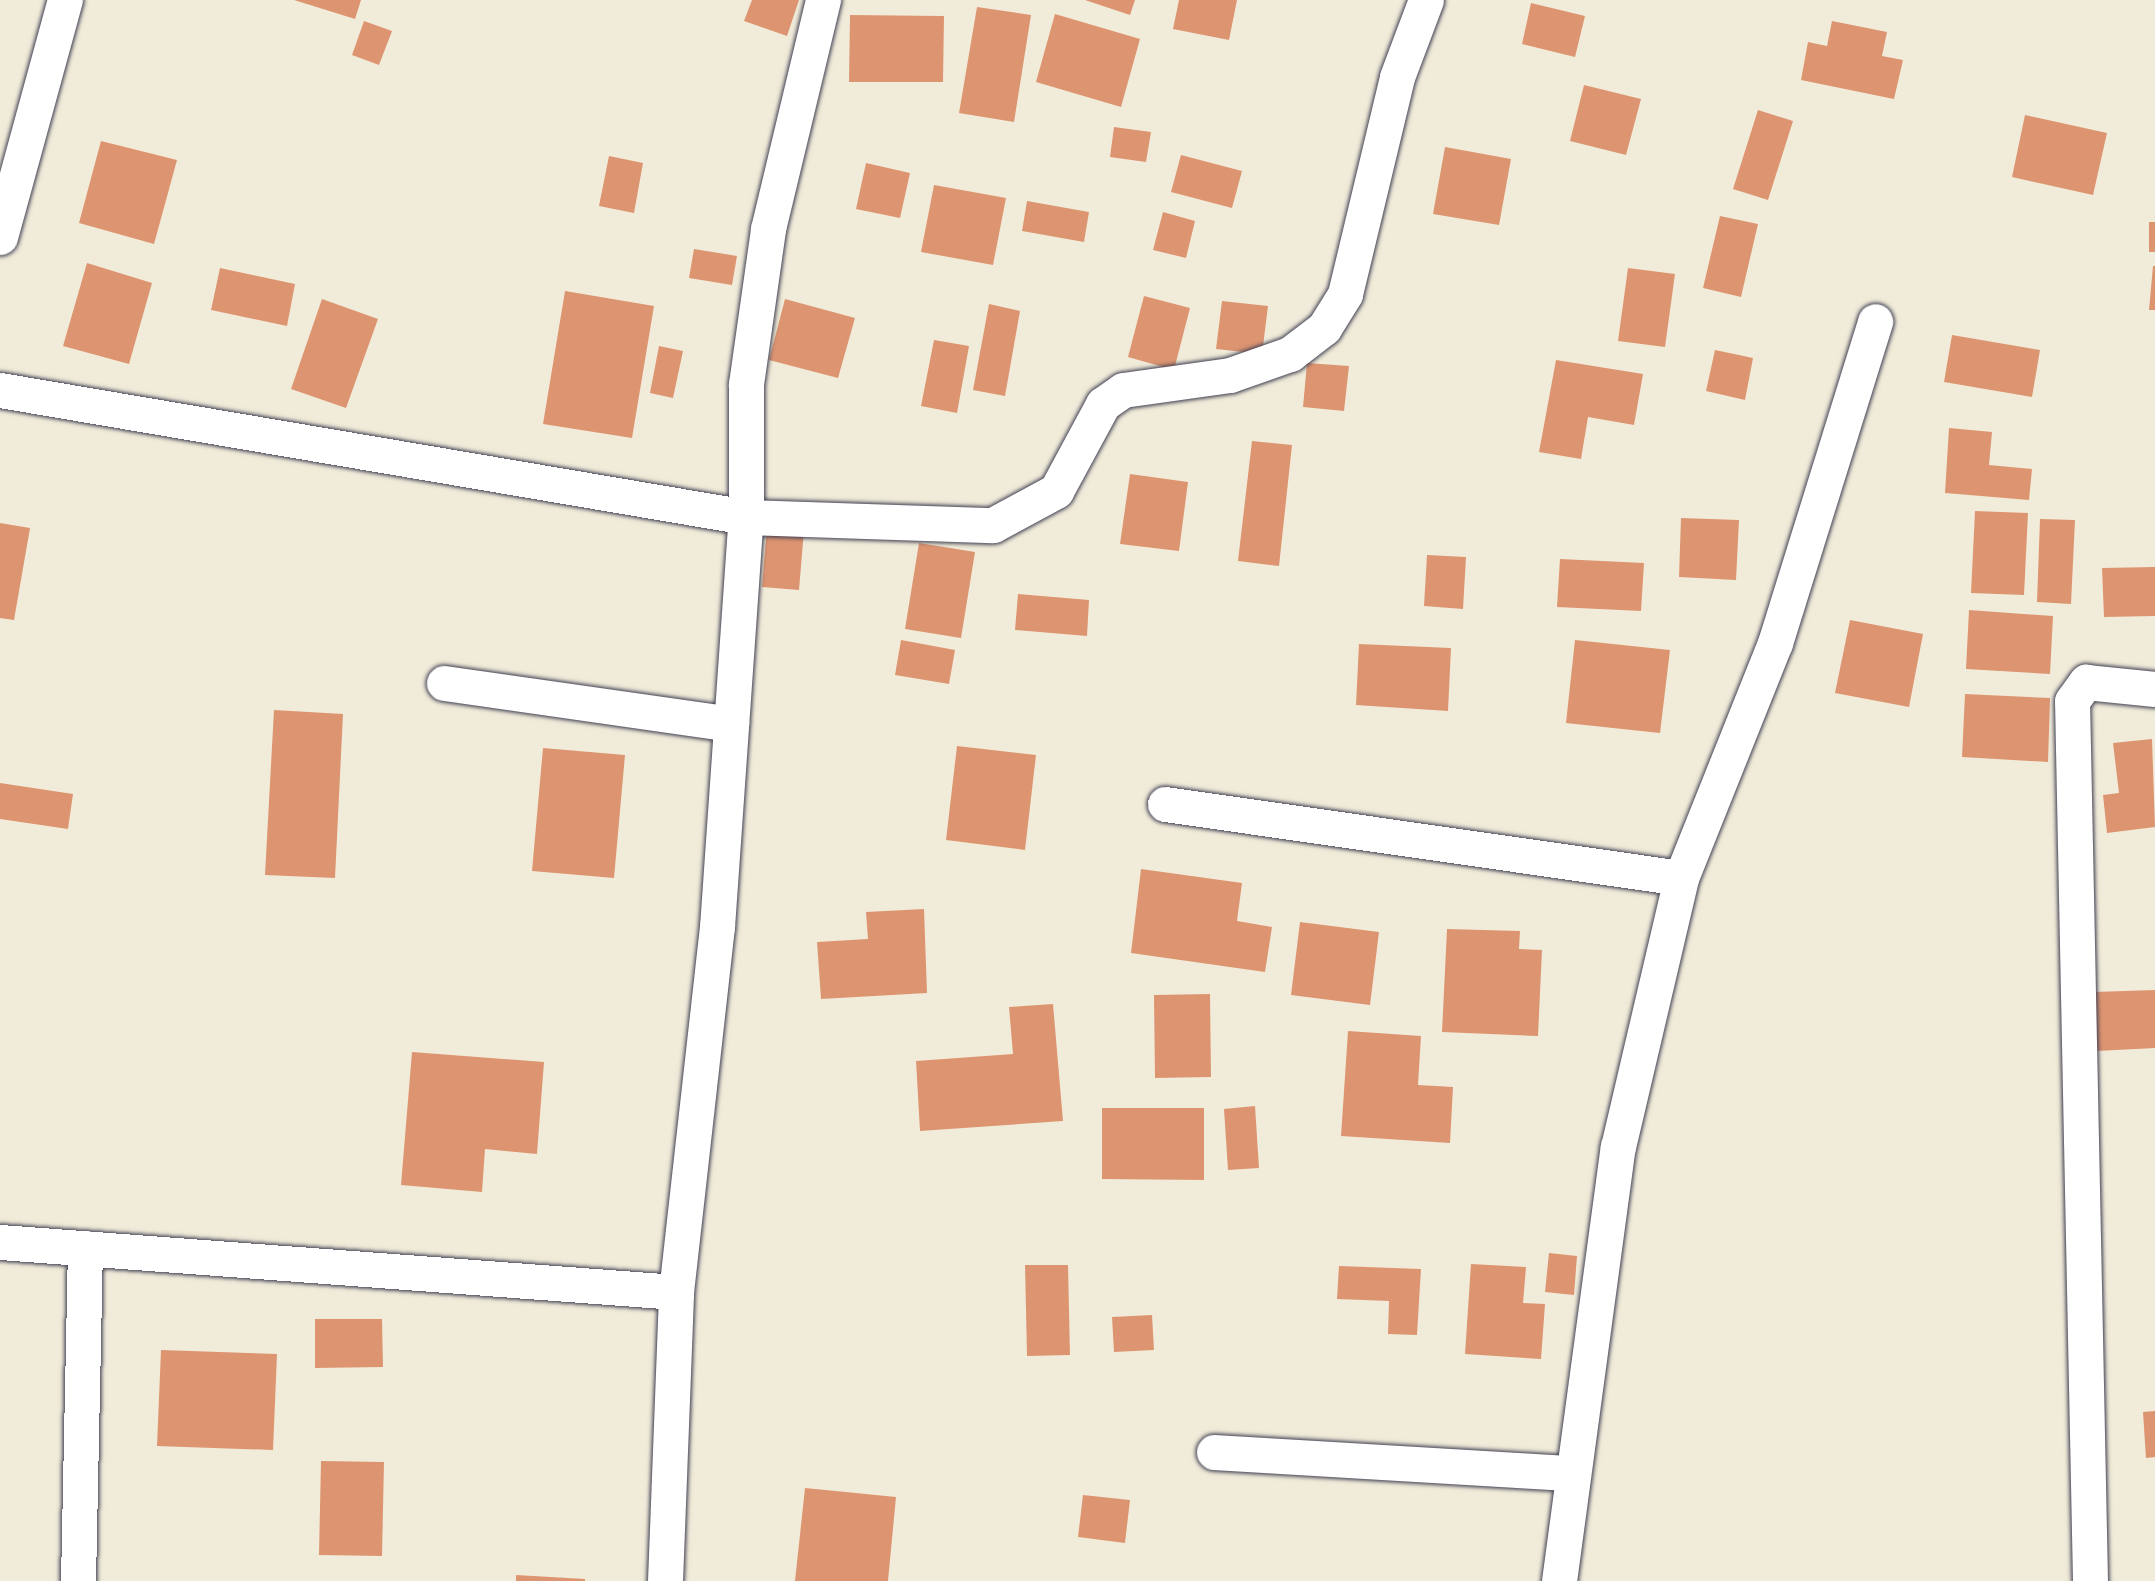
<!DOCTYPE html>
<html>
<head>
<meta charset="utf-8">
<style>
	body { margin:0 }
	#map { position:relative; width:2155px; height:1581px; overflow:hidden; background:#f1ecda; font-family:"Architects Daughter",sans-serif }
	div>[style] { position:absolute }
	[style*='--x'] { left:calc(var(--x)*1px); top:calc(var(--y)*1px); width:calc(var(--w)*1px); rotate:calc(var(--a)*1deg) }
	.building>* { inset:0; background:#dd9571 }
	.roads { filter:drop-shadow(0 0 2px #414053) drop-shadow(0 0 2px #414053) }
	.minor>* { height:35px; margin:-17.5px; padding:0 17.5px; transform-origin:17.5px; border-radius:17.5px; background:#fff }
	span { translate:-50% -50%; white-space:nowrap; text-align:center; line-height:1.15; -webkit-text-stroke:7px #f6f6f2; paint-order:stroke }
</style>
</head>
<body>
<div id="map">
	<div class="building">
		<i style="clip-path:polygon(294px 0,361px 0,355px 19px)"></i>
		<i style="clip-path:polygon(752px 0,799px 0,787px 36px,744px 21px)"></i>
		<i style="clip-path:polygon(1085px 0,1135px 0,1130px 15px)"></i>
		<i style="clip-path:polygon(1179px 0,1237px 0,1229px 40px,1173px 29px)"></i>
		<i style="clip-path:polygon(1531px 3px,1585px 16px,1575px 57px,1522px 44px)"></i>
		<i style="clip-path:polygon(977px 7px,1031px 15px,1014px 122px,959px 113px)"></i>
		<i style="clip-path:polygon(1055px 14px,1140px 39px,1121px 107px,1036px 82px)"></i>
		<i style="clip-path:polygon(850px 15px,944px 16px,943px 82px,849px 82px)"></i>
		<i style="clip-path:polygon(364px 21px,392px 31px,379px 65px,352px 55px)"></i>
		<i style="clip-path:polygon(1832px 21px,1887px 32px,1882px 56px,1903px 60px,1894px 99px,1801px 80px,1808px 42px,1827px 46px)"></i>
		<i style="clip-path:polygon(1584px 85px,1641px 99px,1626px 155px,1570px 141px)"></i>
		<i style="clip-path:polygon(1758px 110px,1793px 121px,1768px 200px,1733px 189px)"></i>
		<i style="clip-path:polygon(2025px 115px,2107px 133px,2093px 195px,2012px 177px)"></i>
		<i style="clip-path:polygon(1114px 127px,1151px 132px,1146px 162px,1110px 157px)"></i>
		<i style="clip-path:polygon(101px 141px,177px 160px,154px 244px,79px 223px)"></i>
		<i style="clip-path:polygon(1445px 147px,1511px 159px,1499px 225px,1433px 214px)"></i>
		<i style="clip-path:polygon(1181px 155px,1242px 171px,1232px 208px,1171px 192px)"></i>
		<i style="clip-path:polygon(609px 156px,643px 163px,634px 213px,599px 206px)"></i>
		<i style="clip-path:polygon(866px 163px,910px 173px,900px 218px,856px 209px)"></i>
		<i style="clip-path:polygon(934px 185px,1006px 198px,993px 265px,921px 252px)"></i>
		<i style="clip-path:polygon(1027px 201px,1089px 212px,1084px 242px,1022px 231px)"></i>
		<i style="clip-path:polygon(1163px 212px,1195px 221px,1186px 258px,1153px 250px)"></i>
		<i style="clip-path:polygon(1720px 216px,1758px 224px,1741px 297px,1703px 288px)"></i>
		<i style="clip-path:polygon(2149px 222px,2155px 222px,2155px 252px,2149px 252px)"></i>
		<i style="clip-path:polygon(694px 249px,737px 256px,732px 285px,689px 278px)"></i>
		<i style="clip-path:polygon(87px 263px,152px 283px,129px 364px,63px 346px)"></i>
		<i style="clip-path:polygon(2153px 266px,2155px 266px,2155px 310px,2149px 310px)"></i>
		<i style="clip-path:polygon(220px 268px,295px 284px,287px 326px,211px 310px)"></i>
		<i style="clip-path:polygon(1628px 268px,1675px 274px,1665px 347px,1618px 341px)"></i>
		<i style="clip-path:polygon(565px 291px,654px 306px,632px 438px,543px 424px)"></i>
		<i style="clip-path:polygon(1144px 296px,1190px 308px,1174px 370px,1128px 357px)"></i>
		<i style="clip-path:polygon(322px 299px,378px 319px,346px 408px,291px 389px)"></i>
		<i style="clip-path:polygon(785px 299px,855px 318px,838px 378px,769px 360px)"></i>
		<i style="clip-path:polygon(1222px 301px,1268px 306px,1262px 354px,1216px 349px)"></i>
		<i style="clip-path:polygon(989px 304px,1020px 311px,1005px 396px,973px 390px)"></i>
		<i style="clip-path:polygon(1952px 335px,2040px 350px,2032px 397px,1944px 382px)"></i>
		<i style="clip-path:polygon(934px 340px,969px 346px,957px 413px,921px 406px)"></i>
		<i style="clip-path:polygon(659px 346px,683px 351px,673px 398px,650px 393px)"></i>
		<i style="clip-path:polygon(1715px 350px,1753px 358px,1745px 400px,1706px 391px)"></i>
		<i style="clip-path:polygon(1556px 360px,1643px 374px,1634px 425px,1588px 417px,1581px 459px,1539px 452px)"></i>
		<i style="clip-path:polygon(1307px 363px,1349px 366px,1344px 411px,1303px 407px)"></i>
		<i style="clip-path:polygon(1949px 428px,1992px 432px,1989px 465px,2032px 469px,2029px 500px,1945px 493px)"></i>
		<i style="clip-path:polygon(1252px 441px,1292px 445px,1279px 566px,1238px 561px)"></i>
		<i style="clip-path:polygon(1130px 474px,1188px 482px,1179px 551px,1120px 544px)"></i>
		<i style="clip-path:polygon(1975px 511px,2028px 513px,2024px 595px,1971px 593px)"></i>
		<i style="clip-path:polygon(1681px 518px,1739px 520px,1736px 580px,1679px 577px)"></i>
		<i style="clip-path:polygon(2040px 519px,2075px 520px,2071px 604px,2037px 602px)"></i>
		<i style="clip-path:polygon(0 523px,30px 528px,14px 620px,0 618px)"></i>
		<i style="clip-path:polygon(767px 527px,804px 530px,799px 590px,762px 587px)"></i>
		<i style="clip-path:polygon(919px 543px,975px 552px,961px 638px,905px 629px)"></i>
		<i style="clip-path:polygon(1427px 555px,1466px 557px,1463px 609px,1424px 606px)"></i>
		<i style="clip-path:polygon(1560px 559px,1644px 563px,1641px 611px,1557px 607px)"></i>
		<i style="clip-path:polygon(2155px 567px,2155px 616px,2104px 617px,2102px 568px)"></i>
		<i style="clip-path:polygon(1018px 594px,1089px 600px,1087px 636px,1015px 630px)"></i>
		<i style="clip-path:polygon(1969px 610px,2053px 616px,2050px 674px,1966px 669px)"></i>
		<i style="clip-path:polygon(1850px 620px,1923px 634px,1909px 707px,1835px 693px)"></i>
		<i style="clip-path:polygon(901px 640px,955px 650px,949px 684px,895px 675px)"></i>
		<i style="clip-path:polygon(1575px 640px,1670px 650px,1660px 733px,1566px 723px)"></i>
		<i style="clip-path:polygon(1359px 644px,1451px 648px,1448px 711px,1356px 705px)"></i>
		<i style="clip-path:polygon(1965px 694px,2050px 698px,2048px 762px,1962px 757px)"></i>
		<i style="clip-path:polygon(274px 710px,343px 714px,335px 878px,265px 875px)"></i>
		<i style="clip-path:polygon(2152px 739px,2155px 827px,2107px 833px,2103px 795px,2119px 793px,2113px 743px)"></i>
		<i style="clip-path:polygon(957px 746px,1036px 755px,1025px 850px,946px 840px)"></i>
		<i style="clip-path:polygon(543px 748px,625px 755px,614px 878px,532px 871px)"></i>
		<i style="clip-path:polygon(0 783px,73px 794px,68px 829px,0 819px)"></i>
		<i style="clip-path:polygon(1141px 869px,1242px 883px,1237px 921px,1272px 927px,1265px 972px,1131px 953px)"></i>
		<i style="clip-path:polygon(924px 909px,927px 993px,821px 999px,817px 942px,868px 939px,866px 912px)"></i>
		<i style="clip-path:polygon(1300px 922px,1379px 932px,1370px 1005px,1291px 995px)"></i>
		<i style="clip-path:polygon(1447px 929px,1520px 931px,1519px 949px,1542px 950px,1538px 1036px,1442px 1032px)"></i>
		<i style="clip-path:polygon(2155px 990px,2155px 1048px,2097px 1051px,2094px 992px)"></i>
		<i style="clip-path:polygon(1210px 994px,1211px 1077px,1155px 1078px,1154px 995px)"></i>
		<i style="clip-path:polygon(1053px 1004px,1063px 1121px,920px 1131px,916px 1061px,1013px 1054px,1009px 1007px)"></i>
		<i style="clip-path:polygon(1348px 1031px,1421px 1036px,1418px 1085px,1453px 1087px,1450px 1143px,1341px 1136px)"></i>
		<i style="clip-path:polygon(412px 1052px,544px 1062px,537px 1154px,485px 1149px,482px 1192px,401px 1185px)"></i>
		<i style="clip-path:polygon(1255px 1106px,1259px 1168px,1228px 1170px,1224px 1109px)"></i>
		<i style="clip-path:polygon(1102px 1108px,1204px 1108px,1204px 1180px,1102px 1179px)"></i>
		<i style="clip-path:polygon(1549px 1253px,1577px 1256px,1574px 1295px,1545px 1292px)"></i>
		<i style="clip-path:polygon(1471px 1264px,1526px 1267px,1523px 1303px,1545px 1304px,1541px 1359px,1465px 1354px)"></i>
		<i style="clip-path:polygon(1025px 1265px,1068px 1265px,1070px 1355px,1027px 1356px)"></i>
		<i style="clip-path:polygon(1339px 1266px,1421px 1269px,1417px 1335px,1388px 1334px,1389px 1301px,1337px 1299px)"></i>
		<i style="clip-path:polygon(1152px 1315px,1154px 1350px,1114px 1352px,1112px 1317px)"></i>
		<i style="clip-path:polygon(315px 1319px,382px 1319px,383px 1367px,315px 1368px)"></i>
		<i style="clip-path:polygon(161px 1350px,277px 1354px,273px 1450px,157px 1446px)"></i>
		<i style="clip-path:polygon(2155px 1411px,2155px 1457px,2146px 1458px,2143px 1412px)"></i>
		<i style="clip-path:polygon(321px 1461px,384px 1462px,382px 1556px,319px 1555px)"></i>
		<i style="clip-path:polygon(805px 1488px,896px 1497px,888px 1581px,795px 1581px)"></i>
		<i style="clip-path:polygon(1083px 1495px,1130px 1500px,1125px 1543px,1078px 1537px)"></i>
		<i style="clip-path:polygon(516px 1575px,585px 1579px,585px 1581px,516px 1581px)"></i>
	</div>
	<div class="roads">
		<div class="minor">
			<i style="--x:0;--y:237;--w:246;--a:-74.7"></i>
			<i style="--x:0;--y:390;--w:757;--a:9.66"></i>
			<i style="--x:746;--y:517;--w:247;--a:1.9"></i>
			<i style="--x:993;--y:525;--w:72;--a:-28.4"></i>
			<i style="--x:1056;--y:491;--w:99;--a:-61.6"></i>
			<i style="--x:1103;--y:404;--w:24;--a:-35"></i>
			<i style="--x:1123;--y:390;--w:108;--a:-8"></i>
			<i style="--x:1230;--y:375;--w:64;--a:-19.3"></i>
			<i style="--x:1290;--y:354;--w:43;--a:-37.4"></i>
			<i style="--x:1324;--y:328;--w:40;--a:-58"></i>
			<i style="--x:1345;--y:294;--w:223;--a:-76.5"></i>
			<i style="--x:1397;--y:77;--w:82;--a:-69.4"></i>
			<i style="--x:444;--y:683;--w:290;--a:8.1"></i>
			<i style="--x:1165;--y:804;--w:521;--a:8.16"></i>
			<i style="--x:0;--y:1242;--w:678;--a:4.23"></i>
			<i style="--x:1214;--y:1452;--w:358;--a:3.4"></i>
			<i style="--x:78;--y:1581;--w:333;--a:-88.8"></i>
			<i style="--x:665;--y:1581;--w:289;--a:-87.8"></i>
			<i style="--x:676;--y:1292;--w:367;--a:-83.6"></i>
			<i style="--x:717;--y:927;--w:411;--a:-86"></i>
			<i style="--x:746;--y:517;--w:133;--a:-90"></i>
			<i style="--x:746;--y:384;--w:157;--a:-81.9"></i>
			<i style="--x:768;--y:229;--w:236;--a:-76.5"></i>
			<i style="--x:1559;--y:1581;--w:438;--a:-82.3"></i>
			<i style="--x:1618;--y:1147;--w:276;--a:-76.8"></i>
			<i style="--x:1681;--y:878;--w:253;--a:-68.2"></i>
			<i style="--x:1775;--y:643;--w:337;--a:-72.7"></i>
			<i style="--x:2090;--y:1581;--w:880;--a:-91.17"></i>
			<i style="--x:2072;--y:701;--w:24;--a:-54"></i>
			<i style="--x:2086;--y:682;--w:69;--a:5.8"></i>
		</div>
	</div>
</div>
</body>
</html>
